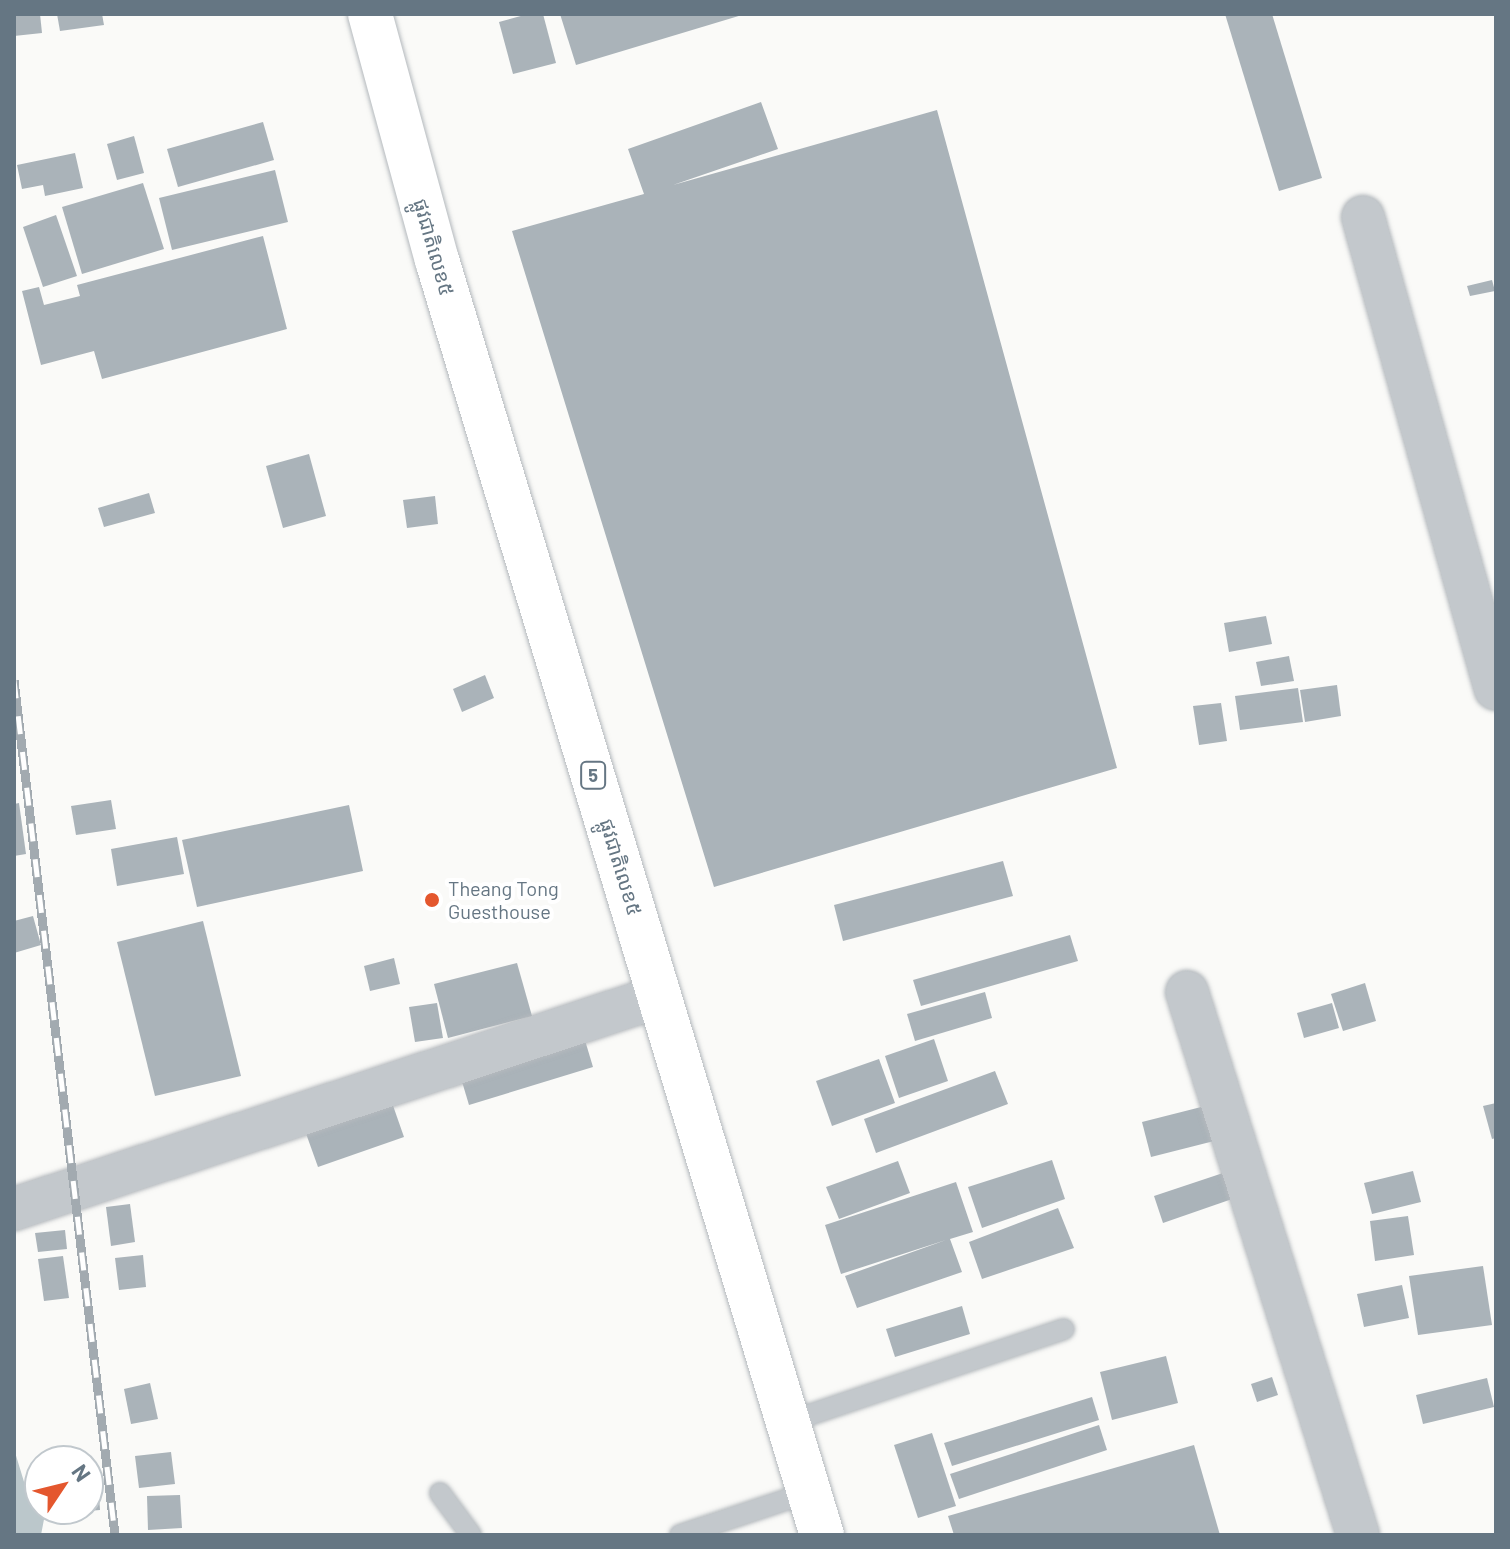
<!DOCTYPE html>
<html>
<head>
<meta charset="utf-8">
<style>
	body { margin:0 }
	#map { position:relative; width:1510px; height:1549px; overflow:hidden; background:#fafaf8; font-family:Barlow,"Noto Sans Khmer",sans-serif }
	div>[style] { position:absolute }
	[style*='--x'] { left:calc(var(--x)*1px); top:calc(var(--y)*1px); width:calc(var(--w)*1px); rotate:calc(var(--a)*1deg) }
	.water>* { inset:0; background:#bbc7cb }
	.building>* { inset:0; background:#aab3b9 }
	.roads { filter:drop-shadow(0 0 2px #b4b9bd) drop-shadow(0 0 2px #b4b9bd) }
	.service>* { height:20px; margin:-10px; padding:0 10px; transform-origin:10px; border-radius:10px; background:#c3c8cc }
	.minor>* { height:42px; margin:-21px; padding:0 21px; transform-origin:21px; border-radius:21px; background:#c3c8cc }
	.trunk>* { height:44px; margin:-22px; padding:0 22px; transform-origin:22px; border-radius:22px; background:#fff }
	.rail>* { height:9px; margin-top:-4.5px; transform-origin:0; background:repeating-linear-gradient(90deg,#fff 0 18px,#a2aab0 0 36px); box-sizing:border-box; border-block:2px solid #a2aab0 }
	.dots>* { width:22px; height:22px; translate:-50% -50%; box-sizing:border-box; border:4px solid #fff; border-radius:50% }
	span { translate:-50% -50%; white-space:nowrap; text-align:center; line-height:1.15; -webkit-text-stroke:8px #fff; paint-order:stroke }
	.shield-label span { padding:2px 6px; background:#fff; border:2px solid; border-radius:6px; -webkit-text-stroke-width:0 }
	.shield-label { font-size:18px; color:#657683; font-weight:700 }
	.street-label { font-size:20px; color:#657683 }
	.poi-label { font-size:20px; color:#657683 }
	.left { translate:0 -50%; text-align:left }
	.frame { position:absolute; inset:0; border:16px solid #657683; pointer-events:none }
	.north { position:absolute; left:24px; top:1445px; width:80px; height:80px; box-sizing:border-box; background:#fff; border:2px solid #c1c8cd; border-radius:50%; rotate:55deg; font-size:22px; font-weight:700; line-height:32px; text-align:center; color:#657683 }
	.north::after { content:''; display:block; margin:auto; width:28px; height:36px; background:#e4572e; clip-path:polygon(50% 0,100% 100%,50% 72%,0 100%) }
</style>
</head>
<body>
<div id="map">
	<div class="water">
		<i style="clip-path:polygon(14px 1449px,25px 1485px,40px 1492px,40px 1509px,46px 1509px,41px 1535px,14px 1535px)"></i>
	</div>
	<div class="building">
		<i style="clip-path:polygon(14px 14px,40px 14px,42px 33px,14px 36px)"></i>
		<i style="clip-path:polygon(57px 14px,102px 14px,104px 25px,60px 31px)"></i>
		<i style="clip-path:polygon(528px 14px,543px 14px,556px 63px,513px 74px,499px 22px)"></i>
		<i style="clip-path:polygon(560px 14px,742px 14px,742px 15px,576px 65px)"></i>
		<i style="clip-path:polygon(1225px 14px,1272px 14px,1322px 178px,1279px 191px)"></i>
		<i style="clip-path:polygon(761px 102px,778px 149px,673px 185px,937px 110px,1117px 768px,714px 887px,512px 231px,644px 194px,628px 149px)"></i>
		<i style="clip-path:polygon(263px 122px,274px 160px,178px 187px,167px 149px)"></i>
		<i style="clip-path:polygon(134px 136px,144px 173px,117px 180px,107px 144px)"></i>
		<i style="clip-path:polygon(75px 153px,83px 188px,45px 196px,43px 185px,22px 189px,17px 165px)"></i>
		<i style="clip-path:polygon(275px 170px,288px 222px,172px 250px,159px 198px)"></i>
		<i style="clip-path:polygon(143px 183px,164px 249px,82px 274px,62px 207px)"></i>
		<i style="clip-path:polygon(56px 215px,77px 276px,43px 287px,23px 227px)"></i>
		<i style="clip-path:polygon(263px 236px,287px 329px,102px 379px,94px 351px,41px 365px,22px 291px,39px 287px,44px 305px,80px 296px,77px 285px)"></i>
		<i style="clip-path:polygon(1492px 280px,1495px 291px,1470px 296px,1467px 286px)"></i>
		<i style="clip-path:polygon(309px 454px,326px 516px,283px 528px,266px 466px)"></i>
		<i style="clip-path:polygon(149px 493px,155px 513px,104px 527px,98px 508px)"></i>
		<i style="clip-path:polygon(435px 496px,438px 524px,407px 528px,403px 500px)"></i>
		<i style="clip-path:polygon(1266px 616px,1272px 644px,1229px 652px,1224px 623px)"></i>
		<i style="clip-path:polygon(1289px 656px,1294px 681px,1261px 686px,1256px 662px)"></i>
		<i style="clip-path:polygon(485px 675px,494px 698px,462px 712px,453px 689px)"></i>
		<i style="clip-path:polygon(1337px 685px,1341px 716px,1305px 722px,1300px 690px)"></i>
		<i style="clip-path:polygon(1298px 688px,1303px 722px,1240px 730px,1235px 696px)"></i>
		<i style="clip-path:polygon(1221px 703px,1227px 741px,1199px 745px,1193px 706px)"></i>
		<i style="clip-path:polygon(111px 800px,116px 829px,76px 835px,71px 806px)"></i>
		<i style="clip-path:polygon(19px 803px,26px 854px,14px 856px,14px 804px)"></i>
		<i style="clip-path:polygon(349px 805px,363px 871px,197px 907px,182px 840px)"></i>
		<i style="clip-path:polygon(177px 837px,184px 874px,117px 886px,111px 849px)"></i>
		<i style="clip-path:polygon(1003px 861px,1013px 896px,843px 941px,834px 905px)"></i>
		<i style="clip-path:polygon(33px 916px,41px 945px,14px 953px,14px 921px)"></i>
		<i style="clip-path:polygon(203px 921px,241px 1076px,155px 1096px,117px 942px)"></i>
		<i style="clip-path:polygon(1070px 935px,1078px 961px,921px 1006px,913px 980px)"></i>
		<i style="clip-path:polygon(394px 958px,400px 984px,370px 991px,364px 966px)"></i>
		<i style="clip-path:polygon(517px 963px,532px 1016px,448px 1038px,434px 984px)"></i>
		<i style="clip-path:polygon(1365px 983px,1376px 1021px,1343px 1031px,1331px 994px)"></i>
		<i style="clip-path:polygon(985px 992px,992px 1018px,915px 1041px,907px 1014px)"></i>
		<i style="clip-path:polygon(437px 1003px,443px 1038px,415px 1042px,409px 1007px)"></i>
		<i style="clip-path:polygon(1332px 1003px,1339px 1028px,1304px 1038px,1297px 1013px)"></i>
		<i style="clip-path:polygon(584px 1037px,593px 1067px,469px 1105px,460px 1075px)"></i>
		<i style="clip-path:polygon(934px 1039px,948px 1081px,899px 1098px,885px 1056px)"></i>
		<i style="clip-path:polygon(879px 1059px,895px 1103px,832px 1126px,816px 1081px)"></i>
		<i style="clip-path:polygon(995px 1071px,1008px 1104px,876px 1153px,864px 1119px)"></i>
		<i style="clip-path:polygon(390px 1097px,404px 1137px,318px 1167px,304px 1128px)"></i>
		<i style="clip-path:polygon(1496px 1103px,1496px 1138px,1492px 1139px,1483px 1106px)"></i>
		<i style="clip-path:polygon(1209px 1105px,1218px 1140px,1151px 1157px,1142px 1122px)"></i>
		<i style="clip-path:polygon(1052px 1160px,1065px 1199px,982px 1228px,968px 1187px)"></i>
		<i style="clip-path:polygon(898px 1161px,910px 1193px,839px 1219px,826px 1187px)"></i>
		<i style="clip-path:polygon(1413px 1171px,1421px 1202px,1372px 1214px,1364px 1183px)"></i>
		<i style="clip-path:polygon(1226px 1172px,1235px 1198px,1163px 1223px,1154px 1196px)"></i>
		<i style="clip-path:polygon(956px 1182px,973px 1232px,950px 1239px,962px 1272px,857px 1308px,845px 1276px,946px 1240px,841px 1274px,825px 1225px)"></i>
		<i style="clip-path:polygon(130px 1204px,135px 1242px,111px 1246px,106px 1207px)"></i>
		<i style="clip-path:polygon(1058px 1208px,1074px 1248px,982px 1279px,969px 1242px)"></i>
		<i style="clip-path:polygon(1408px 1216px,1414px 1255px,1375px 1261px,1370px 1221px)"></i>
		<i style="clip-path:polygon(65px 1230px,67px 1249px,38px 1252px,35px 1233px)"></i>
		<i style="clip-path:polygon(143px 1255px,146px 1287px,119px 1290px,115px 1258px)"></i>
		<i style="clip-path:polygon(63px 1256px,69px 1298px,44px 1301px,38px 1259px)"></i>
		<i style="clip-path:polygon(1483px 1266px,1492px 1325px,1418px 1335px,1409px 1276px)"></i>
		<i style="clip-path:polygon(1402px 1285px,1409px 1318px,1364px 1327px,1357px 1294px)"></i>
		<i style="clip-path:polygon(962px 1306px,970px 1334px,895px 1357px,886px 1329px)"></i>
		<i style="clip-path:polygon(1166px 1356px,1178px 1403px,1112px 1420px,1100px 1372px)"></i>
		<i style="clip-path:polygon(1272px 1377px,1278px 1395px,1257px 1402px,1251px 1384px)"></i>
		<i style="clip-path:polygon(1487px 1378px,1494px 1407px,1423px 1424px,1416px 1395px)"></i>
		<i style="clip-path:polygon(150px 1383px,158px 1419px,131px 1424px,124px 1389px)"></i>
		<i style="clip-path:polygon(1092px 1397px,1099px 1420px,952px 1466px,944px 1443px)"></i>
		<i style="clip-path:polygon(1099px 1425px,1107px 1450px,959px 1499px,950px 1474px)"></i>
		<i style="clip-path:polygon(932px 1433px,956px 1506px,918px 1518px,894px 1445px)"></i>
		<i style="clip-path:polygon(1194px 1445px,1220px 1535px,954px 1535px,948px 1516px)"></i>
		<i style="clip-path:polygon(171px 1452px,175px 1484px,139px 1488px,135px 1456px)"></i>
		<i style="clip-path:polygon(98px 1481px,100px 1510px,88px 1511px,88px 1482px)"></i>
		<i style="clip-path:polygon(180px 1495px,182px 1528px,148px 1530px,147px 1496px)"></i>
	</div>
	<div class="roads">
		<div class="service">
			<i style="--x:788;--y:1422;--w:291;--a:-18.6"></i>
			<i style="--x:440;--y:1493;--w:52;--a:53.6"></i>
			<i style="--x:680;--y:1535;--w:136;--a:-18.4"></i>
		</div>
		<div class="minor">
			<i style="--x:1363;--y:217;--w:490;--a:74.3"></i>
			<i style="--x:1187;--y:992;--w:569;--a:72.52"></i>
			<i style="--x:14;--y:1209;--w:680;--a:-18.25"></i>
		</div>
		<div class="trunk">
			<i style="--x:370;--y:14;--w:255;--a:74.8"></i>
			<i style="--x:437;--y:260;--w:1332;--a:73.2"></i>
		</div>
	</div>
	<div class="rail">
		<i style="--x:14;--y:680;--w:861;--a:83.26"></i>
	</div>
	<div class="dots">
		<i style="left:432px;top:900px;background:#e4572e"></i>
	</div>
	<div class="shield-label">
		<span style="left:593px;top:775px">5</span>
	</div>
	<div class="street-label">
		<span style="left:434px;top:247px;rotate:74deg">ផ្លូវជាតិលេខ៥</span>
		<span style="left:621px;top:867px;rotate:73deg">ផ្លូវជាតិលេខ៥</span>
	</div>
	<div class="poi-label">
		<span class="left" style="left:448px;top:900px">Theang Tong<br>Guesthouse</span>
	</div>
	<div class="frame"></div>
	<div class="north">N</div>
</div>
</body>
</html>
